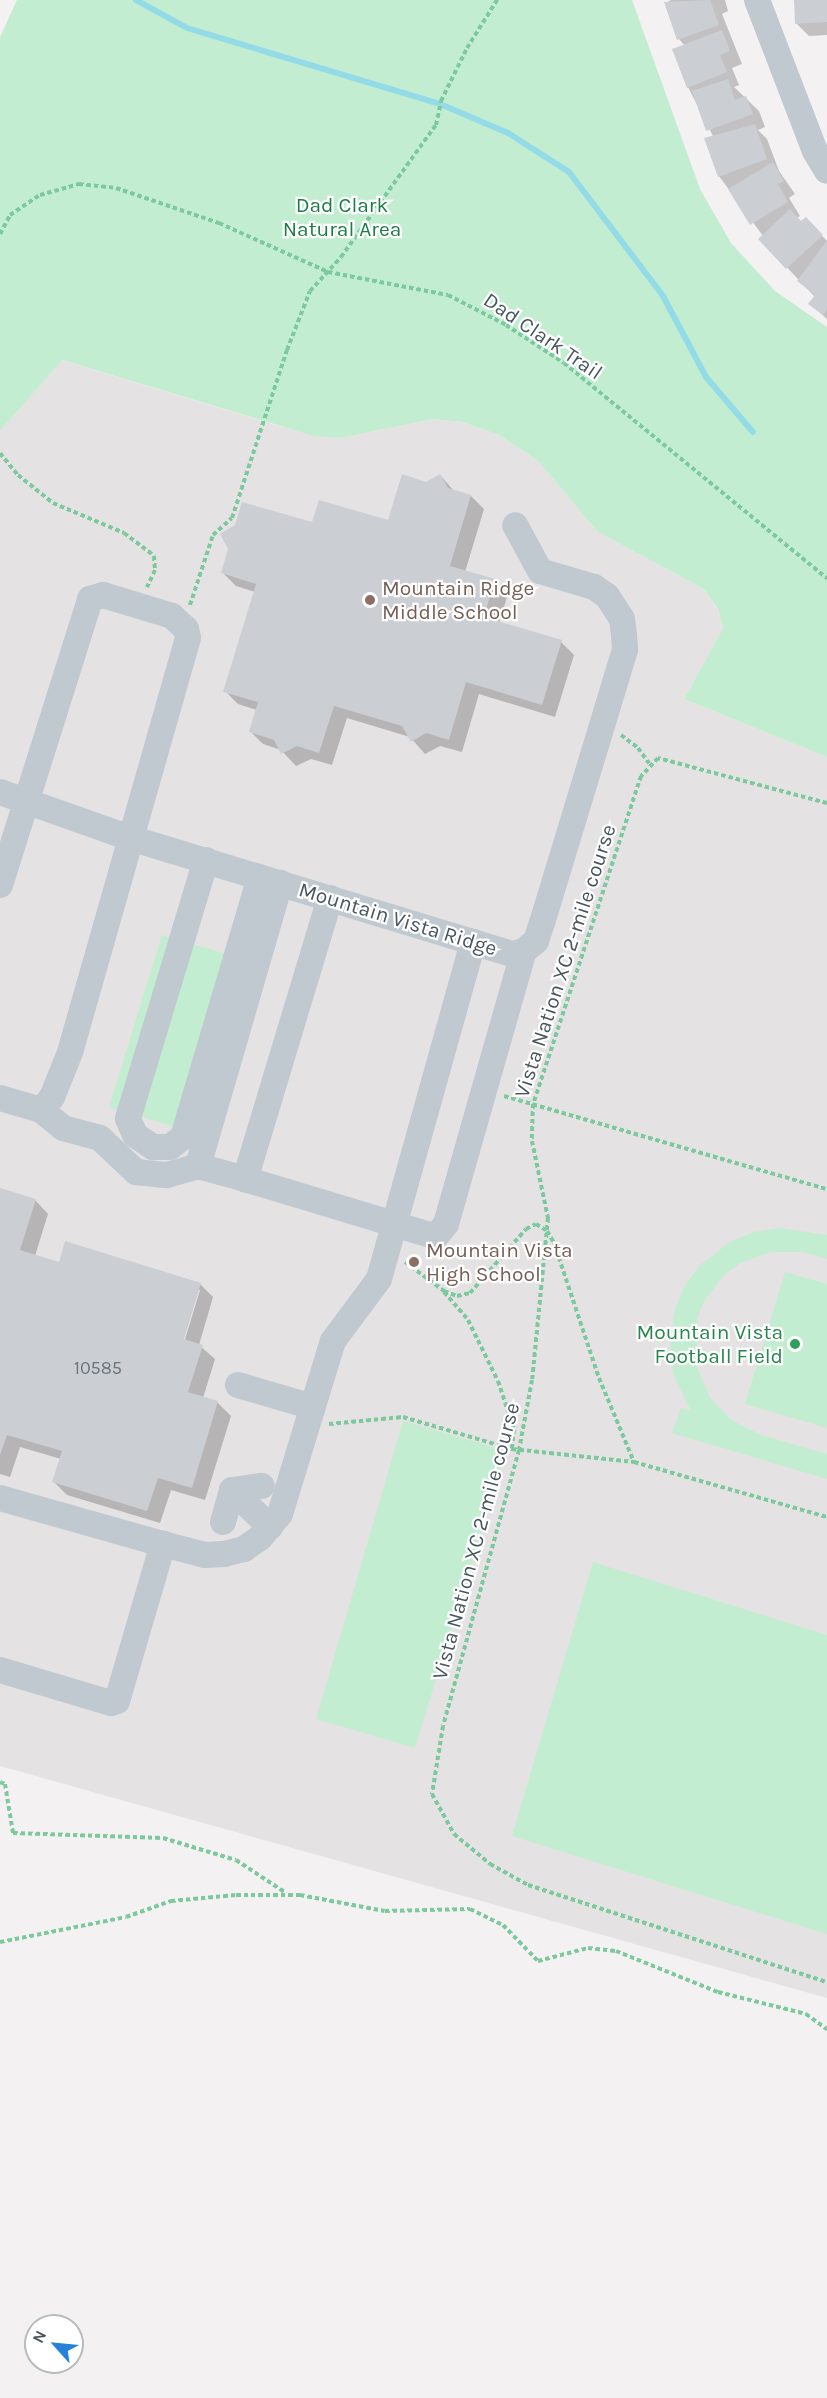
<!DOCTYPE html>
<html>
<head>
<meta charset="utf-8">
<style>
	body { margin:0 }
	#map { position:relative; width:827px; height:2398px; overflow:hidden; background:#f3f1f1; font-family:Karla,sans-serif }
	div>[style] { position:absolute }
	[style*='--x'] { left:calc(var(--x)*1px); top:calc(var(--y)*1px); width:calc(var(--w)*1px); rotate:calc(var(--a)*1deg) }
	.education>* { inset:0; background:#e4e2e3 }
	.green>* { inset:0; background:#c3edd1 }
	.shadow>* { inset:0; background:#0003 }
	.stream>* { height:6px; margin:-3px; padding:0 3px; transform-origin:3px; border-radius:3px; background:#93dce7 }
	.building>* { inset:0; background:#cbcfd3 }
	.path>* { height:4px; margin-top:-2px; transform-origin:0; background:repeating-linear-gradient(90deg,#7dc99e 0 4.5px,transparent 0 7.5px) }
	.minor>* { height:26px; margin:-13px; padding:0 13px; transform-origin:13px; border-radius:13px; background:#c0c9cf }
	.dots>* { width:16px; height:16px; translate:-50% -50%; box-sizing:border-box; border:3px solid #fff; border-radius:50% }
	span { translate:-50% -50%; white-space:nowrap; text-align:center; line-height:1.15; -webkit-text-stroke:4.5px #fff; paint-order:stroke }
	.number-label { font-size:18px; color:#6a747b }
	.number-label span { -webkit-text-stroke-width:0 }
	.park-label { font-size:21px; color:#1e7c46 }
	.street-label { font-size:21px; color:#4a565e }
	.education-label { font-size:21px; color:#785e54 }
	.left { translate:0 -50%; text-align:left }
	.leisure-label { font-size:21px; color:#27864d }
	.right { translate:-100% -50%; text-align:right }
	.north { position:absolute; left:24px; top:2314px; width:60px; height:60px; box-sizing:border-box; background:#fff; border:2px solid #b7bbbf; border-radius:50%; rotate:297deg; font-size:16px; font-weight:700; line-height:24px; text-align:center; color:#4a565e }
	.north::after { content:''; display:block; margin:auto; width:21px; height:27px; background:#2581da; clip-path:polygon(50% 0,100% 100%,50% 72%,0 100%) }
</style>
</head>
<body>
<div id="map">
	<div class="education">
		<i style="clip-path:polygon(61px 360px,282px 427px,341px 438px,433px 419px,462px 422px,499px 435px,538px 461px,598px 532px,704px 589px,718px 610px,723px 628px,684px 699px,827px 757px,827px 1998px,0 1766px,0 431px)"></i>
	</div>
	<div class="green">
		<i style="clip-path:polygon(17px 0,632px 0,700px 189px,731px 243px,775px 291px,827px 327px,827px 757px,684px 699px,723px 628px,718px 609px,704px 589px,598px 532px,538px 461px,499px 435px,462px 422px,433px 419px,341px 438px,314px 436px,62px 360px,0 431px,0 37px)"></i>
		<i style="clip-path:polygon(162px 935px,257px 963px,205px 1136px,109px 1107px)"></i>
		<i style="clip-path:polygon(780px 1228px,827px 1235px,827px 1259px,803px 1252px,770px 1252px,739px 1264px,725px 1274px,705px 1300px,698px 1316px,696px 1365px,709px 1396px,731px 1420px,761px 1435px,827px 1454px,827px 1479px,672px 1433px,681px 1408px,691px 1411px,674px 1376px,670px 1351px,674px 1312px,684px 1287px,699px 1266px,730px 1242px,754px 1232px)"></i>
		<i style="clip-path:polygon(785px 1272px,827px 1284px,827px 1428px,745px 1404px)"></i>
		<i style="clip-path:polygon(403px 1421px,506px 1451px,415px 1748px,316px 1719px)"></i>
		<i style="clip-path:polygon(593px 1562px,827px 1635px,827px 1934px,512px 1836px)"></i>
	</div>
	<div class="shadow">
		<i style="clip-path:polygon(671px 0,725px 0,728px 11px,722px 14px,742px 64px,732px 68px,739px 85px,734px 87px,759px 111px,765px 127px,758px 130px,767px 139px,779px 171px,795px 194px,789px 198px,800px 216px,797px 218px,802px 223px,806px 219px,827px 241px,827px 319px,810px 304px,815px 297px,760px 239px,763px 236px,719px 176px,713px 136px,688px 87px,685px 46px,679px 39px,666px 3px)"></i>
		<i style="clip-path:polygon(795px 0,827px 0,827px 35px,809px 36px,796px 23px)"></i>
		<i style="clip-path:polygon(440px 475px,454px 491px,471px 496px,484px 509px,465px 572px,495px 581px,508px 594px,499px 623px,561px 642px,574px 655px,555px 717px,479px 694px,462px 752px,440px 746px,425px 754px,410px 737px,347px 718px,332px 765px,311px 759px,296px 766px,281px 750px,263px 744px,250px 731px,257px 710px,238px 704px,225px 691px,255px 592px,236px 586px,223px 573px,313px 524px,390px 522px,426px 483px)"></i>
		<i style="clip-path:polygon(evenodd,0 1190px,35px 1200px,48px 1214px,35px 1256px,60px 1263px,200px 1284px,213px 1297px,199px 1345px,215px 1359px,203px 1398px,218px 1403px,231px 1416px,205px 1500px,171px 1490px,160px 1523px,67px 1495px,54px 1482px,61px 1459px,20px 1447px,10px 1477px,0 1474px,0 1190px,197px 1290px,200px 1290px,183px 1346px,180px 1345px,197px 1290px)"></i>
	</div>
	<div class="stream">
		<i style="--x:136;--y:0;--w:58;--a:28.8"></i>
		<i style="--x:187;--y:28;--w:264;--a:16.7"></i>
		<i style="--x:440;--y:104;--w:74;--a:23.1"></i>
		<i style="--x:508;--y:133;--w:72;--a:32.6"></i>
		<i style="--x:569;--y:172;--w:156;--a:52.8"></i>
		<i style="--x:663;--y:296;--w:92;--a:62"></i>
		<i style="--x:706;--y:377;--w:72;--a:49.5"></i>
	</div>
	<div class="building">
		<i style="clip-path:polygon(710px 0,719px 25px,677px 40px,664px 2px)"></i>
		<i style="clip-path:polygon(794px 0,827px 0,827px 22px,795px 24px)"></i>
		<i style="clip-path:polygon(722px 30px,730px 51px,720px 55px,727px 72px,687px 88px,672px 49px)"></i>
		<i style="clip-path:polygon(728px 79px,735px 100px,746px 96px,753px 114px,706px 131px,692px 91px)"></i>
		<i style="clip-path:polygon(755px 124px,767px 159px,718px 177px,704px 138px)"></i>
		<i style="clip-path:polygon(773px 162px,784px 181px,778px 184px,788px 202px,750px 225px,728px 189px)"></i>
		<i style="clip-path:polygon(790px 209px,801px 221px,806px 217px,823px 235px,786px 269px,758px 239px)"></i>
		<i style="clip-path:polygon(827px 240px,827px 309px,823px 315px,808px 304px,815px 295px,797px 281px)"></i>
		<i style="clip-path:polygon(402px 474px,426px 482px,440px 474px,448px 488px,471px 495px,450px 566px,495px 579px,484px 617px,562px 640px,542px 705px,466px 682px,449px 740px,426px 733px,411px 742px,402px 726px,334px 706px,319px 753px,297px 746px,281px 754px,274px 740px,249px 732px,258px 702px,223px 692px,256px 584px,221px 573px,228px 549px,220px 534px,235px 525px,242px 502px,312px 522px,319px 500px,388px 520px)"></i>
		<i style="clip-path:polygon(0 1188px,36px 1199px,20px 1250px,59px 1262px,65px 1241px,201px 1283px,184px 1339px,203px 1345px,188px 1392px,218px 1401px,192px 1488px,158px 1478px,147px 1511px,52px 1482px,62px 1451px,7px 1435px,0 1455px)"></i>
	</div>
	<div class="path">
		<i style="--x:0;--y:234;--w:21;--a:-62"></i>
		<i style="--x:10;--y:215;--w:36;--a:-34"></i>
		<i style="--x:40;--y:195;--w:41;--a:-15.8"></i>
		<i style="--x:79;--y:184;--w:37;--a:6"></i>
		<i style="--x:116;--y:188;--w:109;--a:18.8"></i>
		<i style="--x:219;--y:223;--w:120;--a:24.2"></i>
		<i style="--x:328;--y:272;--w:122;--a:10.9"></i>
		<i style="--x:448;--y:295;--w:65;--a:27.3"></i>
		<i style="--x:506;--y:325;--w:69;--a:33.2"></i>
		<i style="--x:564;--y:363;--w:340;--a:39.3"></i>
		<i style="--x:0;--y:453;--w:28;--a:51"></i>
		<i style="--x:18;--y:475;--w:45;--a:38.7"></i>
		<i style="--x:53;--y:503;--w:77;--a:22.9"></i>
		<i style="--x:124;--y:533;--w:38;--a:37"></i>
		<i style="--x:154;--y:556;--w:14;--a:86"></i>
		<i style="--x:155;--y:570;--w:19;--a:115"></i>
		<i style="--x:190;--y:605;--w:74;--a:-71.8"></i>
		<i style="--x:213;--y:535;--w:25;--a:-42"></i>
		<i style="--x:232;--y:518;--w:177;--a:-71.9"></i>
		<i style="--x:287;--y:350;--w:63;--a:-68.7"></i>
		<i style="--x:310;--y:291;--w:46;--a:-47.6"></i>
		<i style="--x:341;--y:257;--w:163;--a:-54.3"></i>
		<i style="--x:436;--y:125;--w:25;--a:-78"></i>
		<i style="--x:441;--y:101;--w:59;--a:-63.9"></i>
		<i style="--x:467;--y:48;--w:57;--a:-58"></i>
		<i style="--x:621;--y:735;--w:21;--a:37"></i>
		<i style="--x:638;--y:748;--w:19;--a:54"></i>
		<i style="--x:827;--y:803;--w:175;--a:-165.1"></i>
		<i style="--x:658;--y:758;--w:25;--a:133"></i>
		<i style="--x:641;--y:776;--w:345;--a:108.2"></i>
		<i style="--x:533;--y:1104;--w:37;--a:92"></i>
		<i style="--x:532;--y:1141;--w:79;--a:78.3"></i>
		<i style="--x:548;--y:1218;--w:163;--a:95.6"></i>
		<i style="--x:532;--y:1380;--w:71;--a:100.5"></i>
		<i style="--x:519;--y:1450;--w:286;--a:105.4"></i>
		<i style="--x:443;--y:1726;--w:69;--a:99.2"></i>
		<i style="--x:432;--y:1794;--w:46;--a:61.2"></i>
		<i style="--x:454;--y:1834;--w:47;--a:39.8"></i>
		<i style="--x:490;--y:1864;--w:43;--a:28.9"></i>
		<i style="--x:528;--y:1885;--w:314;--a:18"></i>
		<i style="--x:504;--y:1096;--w:336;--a:16.1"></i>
		<i style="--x:405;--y:1262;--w:49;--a:36.6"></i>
		<i style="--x:444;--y:1291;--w:14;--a:21"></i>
		<i style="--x:457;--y:1296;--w:13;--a:-13"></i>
		<i style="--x:470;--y:1293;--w:85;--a:-48.8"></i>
		<i style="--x:526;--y:1229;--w:11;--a:-27"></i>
		<i style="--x:536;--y:1224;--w:13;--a:32"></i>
		<i style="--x:547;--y:1231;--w:14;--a:60"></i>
		<i style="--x:554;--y:1243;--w:142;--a:71.6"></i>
		<i style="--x:599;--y:1378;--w:91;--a:67.4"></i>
		<i style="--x:634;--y:1462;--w:201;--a:15.9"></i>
		<i style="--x:444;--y:1292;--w:37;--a:49"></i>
		<i style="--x:468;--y:1320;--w:68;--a:63.8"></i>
		<i style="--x:498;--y:1381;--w:51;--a:71.6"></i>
		<i style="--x:514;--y:1429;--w:20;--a:96"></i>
		<i style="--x:329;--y:1424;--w:74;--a:-5.4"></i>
		<i style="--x:403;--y:1417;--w:114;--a:16.4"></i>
		<i style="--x:512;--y:1449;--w:123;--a:6.1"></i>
		<i style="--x:0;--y:1782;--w:5;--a:22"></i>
		<i style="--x:5;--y:1784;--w:50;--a:80.7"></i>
		<i style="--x:13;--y:1833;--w:150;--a:1.9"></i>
		<i style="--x:163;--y:1838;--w:76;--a:16.8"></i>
		<i style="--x:236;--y:1860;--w:60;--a:33.4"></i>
		<i style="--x:0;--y:1942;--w:128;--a:-11.2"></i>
		<i style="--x:126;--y:1917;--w:48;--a:-19.6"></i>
		<i style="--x:171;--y:1901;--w:65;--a:-5.3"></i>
		<i style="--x:236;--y:1895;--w:64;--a:0"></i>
		<i style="--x:300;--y:1895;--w:86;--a:10.7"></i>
		<i style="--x:385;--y:1911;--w:85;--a:-1.3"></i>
		<i style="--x:470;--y:1909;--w:37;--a:26"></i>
		<i style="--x:503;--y:1925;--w:50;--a:45.8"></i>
		<i style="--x:538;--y:1961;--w:52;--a:-14.6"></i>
		<i style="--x:588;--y:1948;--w:28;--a:6"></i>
		<i style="--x:616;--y:1951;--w:110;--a:21.9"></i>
		<i style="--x:718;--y:1992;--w:91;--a:14"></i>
		<i style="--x:806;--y:2014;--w:26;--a:36"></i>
	</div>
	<div class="minor">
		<i style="--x:757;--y:0;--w:162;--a:69"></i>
		<i style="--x:815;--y:151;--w:23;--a:59"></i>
		<i style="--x:0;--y:792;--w:138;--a:19.5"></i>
		<i style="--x:130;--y:838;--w:400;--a:16.9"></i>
		<i style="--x:513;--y:954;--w:11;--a:-15"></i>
		<i style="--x:524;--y:951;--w:16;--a:-40"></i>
		<i style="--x:536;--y:941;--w:19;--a:-72"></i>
		<i style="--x:542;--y:923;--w:286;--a:-73.1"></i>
		<i style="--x:625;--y:649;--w:14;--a:-94"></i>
		<i style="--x:624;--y:635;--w:16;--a:-97"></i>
		<i style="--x:622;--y:619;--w:27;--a:-123"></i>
		<i style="--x:607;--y:596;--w:16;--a:-145"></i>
		<i style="--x:594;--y:587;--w:56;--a:-163.5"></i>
		<i style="--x:540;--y:571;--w:52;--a:-118.5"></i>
		<i style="--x:206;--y:860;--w:270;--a:106.8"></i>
		<i style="--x:128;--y:1119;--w:17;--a:66"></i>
		<i style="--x:135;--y:1135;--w:22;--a:34"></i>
		<i style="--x:153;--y:1147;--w:17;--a:0"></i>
		<i style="--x:170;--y:1147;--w:16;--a:-38"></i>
		<i style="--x:183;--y:1137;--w:271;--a:-73.5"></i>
		<i style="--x:0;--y:885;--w:300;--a:-72.5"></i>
		<i style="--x:90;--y:599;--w:14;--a:-17"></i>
		<i style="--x:103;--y:595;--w:72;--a:16.9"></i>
		<i style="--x:172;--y:616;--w:19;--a:43"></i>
		<i style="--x:186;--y:629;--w:9;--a:77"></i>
		<i style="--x:188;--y:638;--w:428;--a:105.9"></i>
		<i style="--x:71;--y:1050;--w:51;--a:112"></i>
		<i style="--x:52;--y:1097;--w:17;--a:130"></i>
		<i style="--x:330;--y:898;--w:294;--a:106.8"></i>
		<i style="--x:245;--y:1179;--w:194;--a:16.8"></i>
		<i style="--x:431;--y:1235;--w:6;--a:0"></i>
		<i style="--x:437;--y:1235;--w:14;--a:-51"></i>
		<i style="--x:446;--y:1224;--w:284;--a:-74.1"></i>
		<i style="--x:0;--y:1098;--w:43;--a:16.3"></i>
		<i style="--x:41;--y:1110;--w:28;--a:39"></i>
		<i style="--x:63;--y:1128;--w:38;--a:15"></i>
		<i style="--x:100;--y:1138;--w:50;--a:43.4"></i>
		<i style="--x:136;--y:1172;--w:31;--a:6"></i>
		<i style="--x:167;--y:1175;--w:32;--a:-16"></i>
		<i style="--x:198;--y:1166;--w:49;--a:15.5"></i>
		<i style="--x:198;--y:1166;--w:295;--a:-73.8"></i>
		<i style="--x:238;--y:1385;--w:78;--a:16.3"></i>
		<i style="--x:232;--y:1490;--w:53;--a:44.2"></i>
		<i style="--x:0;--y:1498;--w:169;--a:15.8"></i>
		<i style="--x:223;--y:1522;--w:33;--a:-74"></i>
		<i style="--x:232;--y:1490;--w:30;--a:-8"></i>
		<i style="--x:0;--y:1670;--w:116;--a:16.6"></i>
		<i style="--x:111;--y:1703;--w:6;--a:-18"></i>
		<i style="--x:117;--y:1701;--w:164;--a:-73.7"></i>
		<i style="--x:163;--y:1544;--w:43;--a:14.7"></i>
		<i style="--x:205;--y:1555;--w:19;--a:-3"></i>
		<i style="--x:224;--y:1554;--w:21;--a:-14"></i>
		<i style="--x:244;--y:1549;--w:19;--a:-35"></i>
		<i style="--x:260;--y:1538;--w:31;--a:-50"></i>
		<i style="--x:280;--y:1514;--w:181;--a:-73"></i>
		<i style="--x:333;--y:1341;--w:77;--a:-53.4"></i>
		<i style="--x:379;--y:1279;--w:350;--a:-74.4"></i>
	</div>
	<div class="dots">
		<i style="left:370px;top:600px;background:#8d6e63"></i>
		<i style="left:414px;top:1262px;background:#8d6e63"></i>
		<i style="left:795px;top:1344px;background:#2e9e5b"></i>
	</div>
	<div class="number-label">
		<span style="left:98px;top:1368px">10585</span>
	</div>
	<div class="park-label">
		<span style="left:342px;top:217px">Dad Clark<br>Natural Area</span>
	</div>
	<div class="street-label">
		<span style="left:543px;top:336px;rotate:34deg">Dad Clark Trail</span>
		<span style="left:398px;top:919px;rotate:17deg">Mountain Vista Ridge</span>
		<span style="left:565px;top:961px;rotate:-72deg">Vista Nation XC 2-mile course</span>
		<span style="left:476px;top:1541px;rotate:-75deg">Vista Nation XC 2-mile course</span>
	</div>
	<div class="education-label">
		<span class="left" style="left:382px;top:600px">Mountain Ridge<br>Middle School</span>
		<span class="left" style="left:426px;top:1262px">Mountain Vista<br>High School</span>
	</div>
	<div class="leisure-label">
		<span class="right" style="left:783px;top:1344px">Mountain Vista<br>Football Field</span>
	</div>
	<div class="north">N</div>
</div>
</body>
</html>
